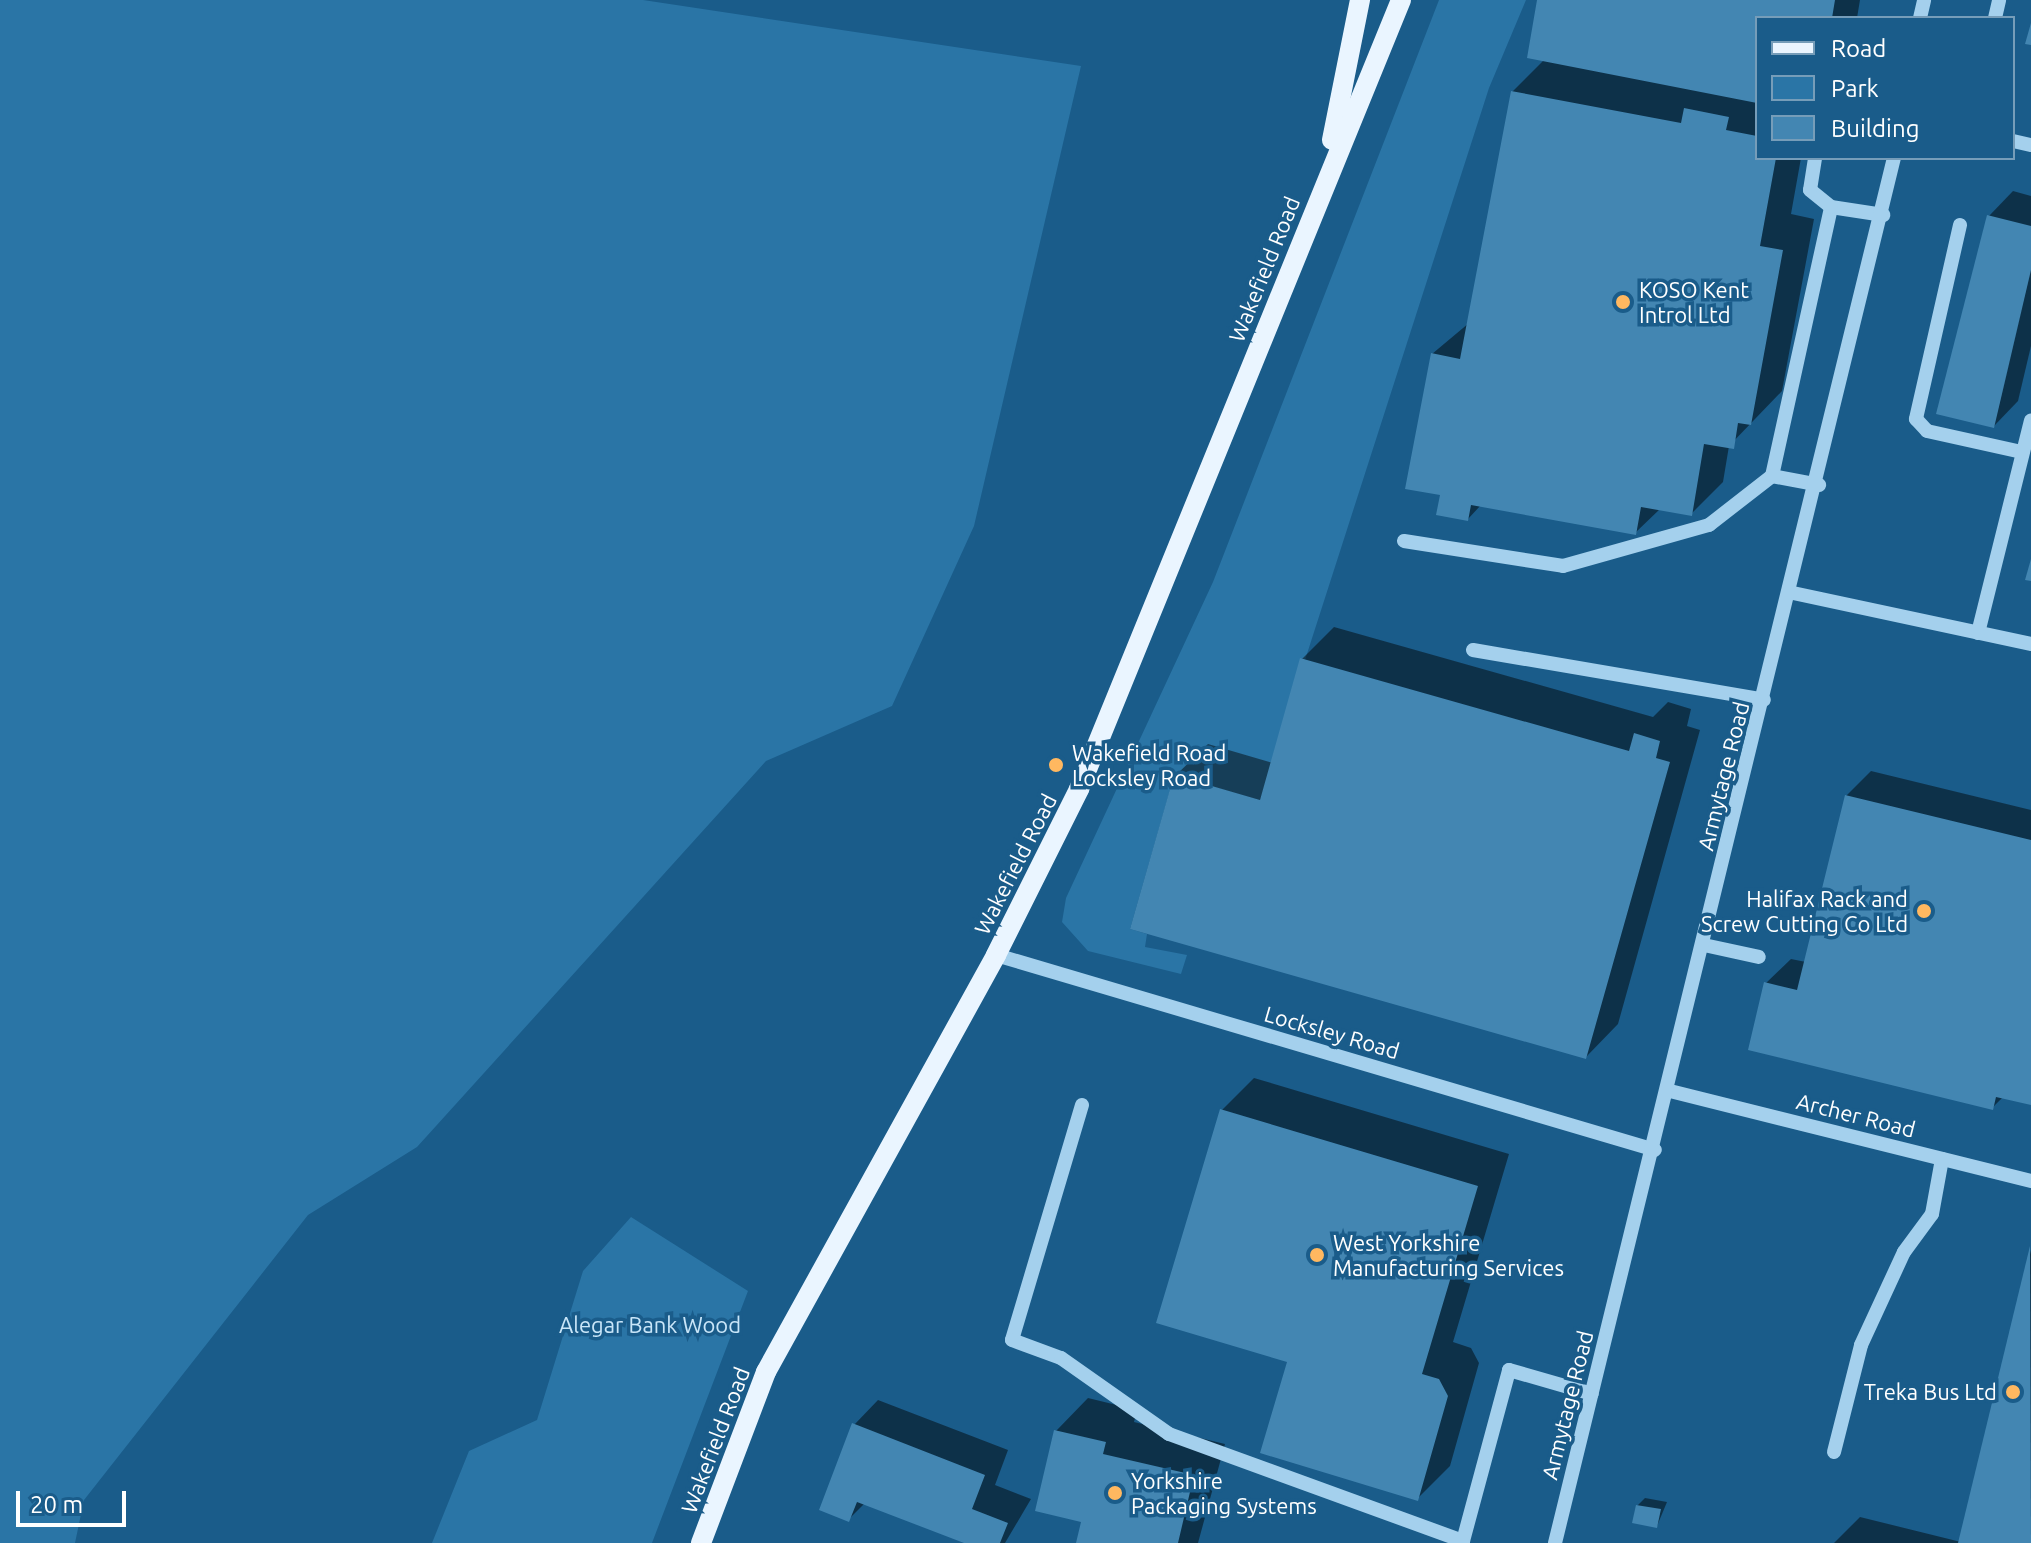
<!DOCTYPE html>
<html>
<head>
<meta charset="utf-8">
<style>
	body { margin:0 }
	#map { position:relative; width:2031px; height:1543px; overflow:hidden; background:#1a5c8a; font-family:Ubuntu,sans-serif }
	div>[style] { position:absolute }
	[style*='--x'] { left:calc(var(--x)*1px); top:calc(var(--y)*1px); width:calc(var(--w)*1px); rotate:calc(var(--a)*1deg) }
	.green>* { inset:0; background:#2a75a6 }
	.shadow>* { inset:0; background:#0007 }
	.building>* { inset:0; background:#4386b2 }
	.minor>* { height:14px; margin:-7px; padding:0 7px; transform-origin:7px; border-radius:7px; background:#a4d0ed }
	.major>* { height:20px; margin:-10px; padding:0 10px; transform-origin:10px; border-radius:10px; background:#eaf5ff }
	.dots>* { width:22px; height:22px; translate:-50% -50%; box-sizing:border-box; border:4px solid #1a5c8a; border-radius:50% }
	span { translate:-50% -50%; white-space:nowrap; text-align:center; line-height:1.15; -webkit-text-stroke:7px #1a5c8a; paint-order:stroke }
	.street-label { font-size:22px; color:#fff }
	.poi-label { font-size:22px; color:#fff }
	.left { translate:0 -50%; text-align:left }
	.right { translate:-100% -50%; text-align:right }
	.park-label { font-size:22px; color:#c9e6f9 }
	.legend { position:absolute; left:1755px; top:16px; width:260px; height:144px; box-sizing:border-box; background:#1a5c8a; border:2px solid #769db9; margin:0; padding:10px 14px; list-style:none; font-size:24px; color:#fff }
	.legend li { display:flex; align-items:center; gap:16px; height:40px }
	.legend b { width:40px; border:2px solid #769db9 }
	.scale { position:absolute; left:16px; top:1491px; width:110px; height:36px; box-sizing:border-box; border:4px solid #fff; border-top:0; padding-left:10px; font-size:24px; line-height:28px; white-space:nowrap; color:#fff; -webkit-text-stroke:6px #1a5c8a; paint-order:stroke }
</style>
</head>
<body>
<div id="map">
	<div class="green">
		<i style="clip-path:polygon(0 0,643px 0,1081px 66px,974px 526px,892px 706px,766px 761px,417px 1147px,308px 1215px,84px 1500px,75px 1543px,0 1543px)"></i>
		<i style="clip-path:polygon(1439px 0,1526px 0,1489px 88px,1260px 800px,1174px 776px,1130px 929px,1147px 934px,1145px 947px,1187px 955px,1181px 974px,1088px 951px,1062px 922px,1066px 898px,1213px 582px)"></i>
		<i style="clip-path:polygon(631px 1217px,748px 1291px,652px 1543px,432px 1543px,469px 1451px,537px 1420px,583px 1271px)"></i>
	</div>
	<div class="shadow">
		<i style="clip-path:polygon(1539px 0,1860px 0,1857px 18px,1757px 18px,1757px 158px,1801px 158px,1791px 214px,1814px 219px,1782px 391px,1729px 446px,1723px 482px,1691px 514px,1660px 509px,1635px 533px,1481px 505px,1468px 519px,1442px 494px,1432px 354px,1469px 323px,1512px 92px,1545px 59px)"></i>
		<i style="clip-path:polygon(2013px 191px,2031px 196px,2031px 346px,2018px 401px,1994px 426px,1989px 216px)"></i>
		<i style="clip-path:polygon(1334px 627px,1653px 717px,1668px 702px,1691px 709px,1687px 726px,1700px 730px,1618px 1024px,1586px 1057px,1175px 776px,1208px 744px,1273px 763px,1302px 659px)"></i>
		<i style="clip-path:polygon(1871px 771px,2031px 810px,2031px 1103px,2003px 1097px,1993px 1107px,1766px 983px,1791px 959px,1806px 962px,1846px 796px)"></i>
		<i style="clip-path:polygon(1254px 1078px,1509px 1154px,1453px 1342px,1471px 1348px,1479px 1363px,1450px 1466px,1418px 1498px,1289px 1361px,1222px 1110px)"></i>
		<i style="clip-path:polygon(2031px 1250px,2031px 1543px,1834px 1543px,1860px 1517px,1961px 1542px)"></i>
		<i style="clip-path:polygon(1088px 1398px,1137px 1410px,1134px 1422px,1225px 1444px,1198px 1543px,1078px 1543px,1084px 1521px,1056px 1431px)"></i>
		<i style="clip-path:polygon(878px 1400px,1008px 1450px,995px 1485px,1031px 1499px,1005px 1543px,970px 1543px,865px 1503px,848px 1520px,854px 1425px)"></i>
		<i style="clip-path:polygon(1645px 1498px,1667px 1502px,1657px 1526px,1637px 1506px)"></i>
	</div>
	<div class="building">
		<i style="clip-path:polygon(1537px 0,1835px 0,1832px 18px,1757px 18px,1757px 103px,1527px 58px)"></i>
		<i style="clip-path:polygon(2031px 23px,2031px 45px,2025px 44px)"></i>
		<i style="clip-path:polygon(1511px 91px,1681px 123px,1684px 108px,1729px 117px,1726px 130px,1757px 136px,1757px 158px,1776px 158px,1760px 246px,1783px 250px,1751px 425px,1738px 423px,1734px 449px,1704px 444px,1692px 516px,1641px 507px,1636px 535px,1471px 505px,1468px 521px,1436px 515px,1440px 495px,1405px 489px,1431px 353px,1460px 359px)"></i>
		<i style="clip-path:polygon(1987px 215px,2031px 226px,2031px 270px,1994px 428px,1936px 414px)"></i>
		<i style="clip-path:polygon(2031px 559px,2031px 581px,2025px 580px)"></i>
		<i style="clip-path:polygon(1300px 658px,1629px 751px,1634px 733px,1660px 741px,1656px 758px,1670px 762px,1586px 1059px,1130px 929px,1174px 775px,1260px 800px)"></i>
		<i style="clip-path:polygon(1845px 795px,2031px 840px,2031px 1105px,1996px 1097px,1993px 1110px,1748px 1050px,1764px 982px,1797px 990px)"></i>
		<i style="clip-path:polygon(1220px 1109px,1478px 1186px,1422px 1374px,1439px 1379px,1448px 1396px,1418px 1501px,1260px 1453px,1287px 1362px,1156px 1323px)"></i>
		<i style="clip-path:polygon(2030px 1246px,2031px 1543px,1958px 1543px)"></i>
		<i style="clip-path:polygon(852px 1423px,985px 1475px,972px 1509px,1008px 1523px,1000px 1543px,964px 1543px,857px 1502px,849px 1522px,819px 1510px)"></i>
		<i style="clip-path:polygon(1054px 1430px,1106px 1442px,1103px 1454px,1194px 1475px,1178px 1543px,1076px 1543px,1081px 1522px,1035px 1511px)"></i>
		<i style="clip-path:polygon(1636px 1505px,1661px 1509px,1657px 1528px,1632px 1523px)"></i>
	</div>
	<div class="minor">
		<i style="--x:1920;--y:18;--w:18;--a:-77"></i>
		<i style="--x:1995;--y:18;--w:18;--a:-77"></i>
		<i style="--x:2013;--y:141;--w:18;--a:13"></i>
		<i style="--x:1831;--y:207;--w:53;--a:8.7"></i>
		<i style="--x:1960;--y:225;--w:199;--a:102.8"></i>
		<i style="--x:1916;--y:419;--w:16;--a:47"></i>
		<i style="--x:1927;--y:431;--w:97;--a:12.5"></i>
		<i style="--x:1772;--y:476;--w:275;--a:-77.6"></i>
		<i style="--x:1831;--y:207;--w:27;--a:-141"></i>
		<i style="--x:1810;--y:190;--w:32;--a:-81"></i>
		<i style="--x:1404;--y:541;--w:161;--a:8.9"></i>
		<i style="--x:1563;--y:566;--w:152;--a:-15.7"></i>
		<i style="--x:1709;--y:525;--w:80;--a:-37.9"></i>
		<i style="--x:1772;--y:476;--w:48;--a:10.8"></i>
		<i style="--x:1793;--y:593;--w:243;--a:12.1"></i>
		<i style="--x:1978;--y:633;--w:219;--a:-76"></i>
		<i style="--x:1473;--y:650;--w:295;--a:9.7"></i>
		<i style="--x:1704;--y:945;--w:56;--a:12.3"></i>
		<i style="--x:996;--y:955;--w:687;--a:16.48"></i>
		<i style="--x:1670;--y:1091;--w:372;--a:14"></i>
		<i style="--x:1082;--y:1105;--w:245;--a:106.6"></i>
		<i style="--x:1012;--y:1340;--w:52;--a:20.2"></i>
		<i style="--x:1061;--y:1358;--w:132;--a:35.1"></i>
		<i style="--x:1169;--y:1434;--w:313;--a:20"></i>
		<i style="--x:1463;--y:1541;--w:177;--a:-74.9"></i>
		<i style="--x:1509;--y:1370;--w:86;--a:16.1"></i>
		<i style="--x:1834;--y:1452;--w:110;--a:-75.8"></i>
		<i style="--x:1861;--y:1345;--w:102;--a:-65.2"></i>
		<i style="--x:1904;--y:1252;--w:47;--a:-53.6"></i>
		<i style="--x:1932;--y:1214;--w:56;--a:-79.7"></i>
		<i style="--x:1555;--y:1543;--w:1426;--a:-76.25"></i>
	</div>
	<div class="major">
		<i style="--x:1332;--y:140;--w:143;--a:-78.7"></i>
		<i style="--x:701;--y:1543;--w:183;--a:-69.2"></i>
		<i style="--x:766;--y:1372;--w:476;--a:-61.1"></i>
		<i style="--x:996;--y:955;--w:186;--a:-63.4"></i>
		<i style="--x:1079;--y:789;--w:852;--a:-67.8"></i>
	</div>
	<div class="dots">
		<i style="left:1623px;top:302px;background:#ffb860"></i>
		<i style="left:1056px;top:765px;background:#ffb860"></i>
		<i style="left:1924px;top:911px;background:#ffb860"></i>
		<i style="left:1317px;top:1255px;background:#ffb860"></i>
		<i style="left:2013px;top:1392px;background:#ffb860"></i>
		<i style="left:1115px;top:1493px;background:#ffb860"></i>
	</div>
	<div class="street-label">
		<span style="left:1264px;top:269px;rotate:-68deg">Wakefield Road</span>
		<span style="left:1723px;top:776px;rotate:-76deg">Armytage Road</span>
		<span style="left:1015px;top:864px;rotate:-63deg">Wakefield Road</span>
		<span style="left:1332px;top:1032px;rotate:16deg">Locksley Road</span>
		<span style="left:1856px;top:1115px;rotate:14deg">Archer Road</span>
		<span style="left:1567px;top:1405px;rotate:-76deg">Armytage Road</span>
		<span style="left:715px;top:1440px;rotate:-69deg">Wakefield Road</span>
	</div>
	<div class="poi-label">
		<span class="left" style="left:1639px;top:302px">KOSO Kent<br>Introl Ltd</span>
		<span class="left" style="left:1072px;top:765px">Wakefield Road<br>Locksley Road</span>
		<span class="right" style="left:1908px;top:911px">Halifax Rack and<br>Screw Cutting Co Ltd</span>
		<span class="left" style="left:1333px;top:1255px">West Yorkshire<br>Manufacturing Services</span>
		<span class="right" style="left:1997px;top:1392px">Treka Bus Ltd</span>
		<span class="left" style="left:1131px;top:1493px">Yorkshire<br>Packaging Systems</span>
	</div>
	<div class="park-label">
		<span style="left:650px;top:1325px">Alegar Bank Wood</span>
	</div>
	<ul class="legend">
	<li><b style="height:10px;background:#eaf5ff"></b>Road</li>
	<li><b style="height:22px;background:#2a75a6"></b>Park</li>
	<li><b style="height:22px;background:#4386b2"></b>Building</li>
	</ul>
	<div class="scale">20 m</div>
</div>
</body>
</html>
